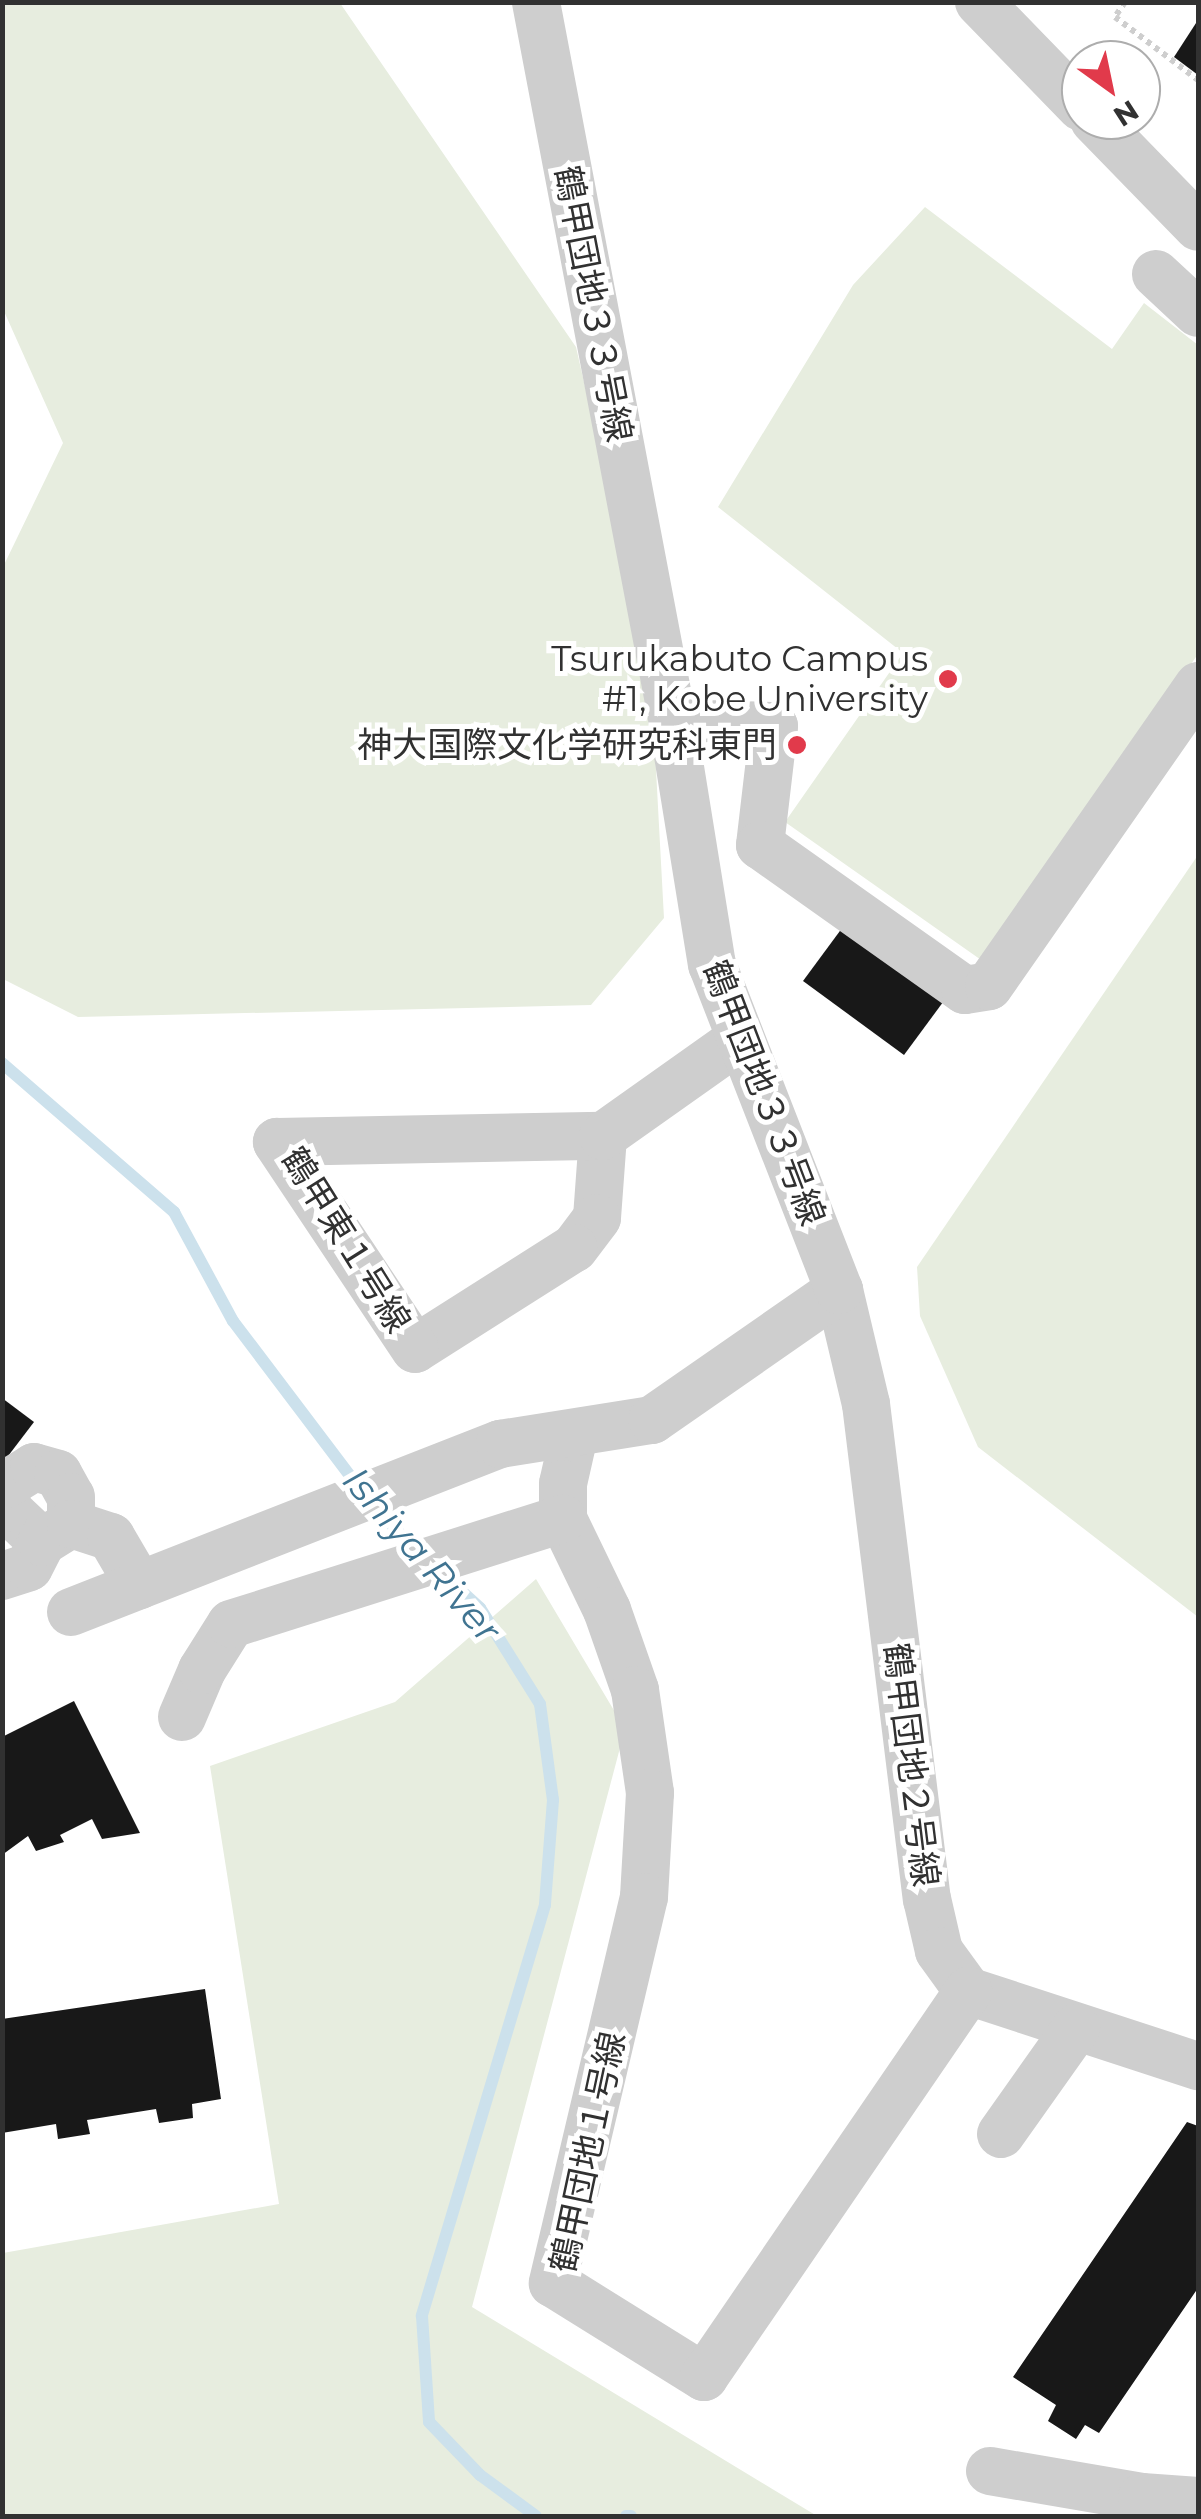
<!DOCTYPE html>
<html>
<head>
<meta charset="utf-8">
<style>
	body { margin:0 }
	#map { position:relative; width:1201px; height:2519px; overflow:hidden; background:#fff; font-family:Montserrat,"Noto Sans JP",sans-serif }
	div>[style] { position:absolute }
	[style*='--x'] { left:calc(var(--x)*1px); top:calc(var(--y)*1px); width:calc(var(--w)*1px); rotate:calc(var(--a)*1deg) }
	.green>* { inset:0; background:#e7eddf }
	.stream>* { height:12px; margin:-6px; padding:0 6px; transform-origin:6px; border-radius:6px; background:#cce1ec }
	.building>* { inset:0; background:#181818 }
	.path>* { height:6px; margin-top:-3px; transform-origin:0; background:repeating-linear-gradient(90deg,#cecece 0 5px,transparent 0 10px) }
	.minor>* { height:48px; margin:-24px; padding:0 24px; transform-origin:24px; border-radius:24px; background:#cecece }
	.dots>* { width:28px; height:28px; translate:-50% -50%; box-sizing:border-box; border:5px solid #fff; border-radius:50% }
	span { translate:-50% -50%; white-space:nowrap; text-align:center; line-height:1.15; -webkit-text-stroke:10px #fff; paint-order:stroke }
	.street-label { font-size:35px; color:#313131 }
	.poi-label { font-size:35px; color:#313131 }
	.right { translate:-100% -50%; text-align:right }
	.water-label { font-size:38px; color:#407491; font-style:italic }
	.frame { position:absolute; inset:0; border:5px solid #313131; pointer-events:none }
	.north { position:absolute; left:1061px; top:40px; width:100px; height:100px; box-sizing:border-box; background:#fff; border:2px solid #adadad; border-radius:50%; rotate:147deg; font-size:28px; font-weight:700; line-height:40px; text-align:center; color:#313131 }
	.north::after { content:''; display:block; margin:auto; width:35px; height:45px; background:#e13a4b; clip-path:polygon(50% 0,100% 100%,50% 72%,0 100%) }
</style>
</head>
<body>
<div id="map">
	<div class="green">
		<i style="clip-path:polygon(3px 3px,340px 3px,576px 347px,651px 677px,664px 918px,591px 1005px,78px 1017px,3px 979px,2px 569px,63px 443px,3px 309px)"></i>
		<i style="clip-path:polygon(925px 207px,1112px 349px,1144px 303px,1198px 345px,1198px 654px,984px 962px,785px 822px,903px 653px,718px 507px,853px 285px)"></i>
		<i style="clip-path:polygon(1198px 855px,1198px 1617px,978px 1447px,920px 1316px,917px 1267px)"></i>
		<i style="clip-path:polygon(536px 1579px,625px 1729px,472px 2307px,817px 2516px,3px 2516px,3px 2253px,279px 2204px,210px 1766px,395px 1702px)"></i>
	</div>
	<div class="stream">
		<i style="--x:2;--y:1063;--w:228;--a:40.9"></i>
		<i style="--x:174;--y:1212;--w:124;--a:61.6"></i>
		<i style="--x:233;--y:1321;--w:212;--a:52.9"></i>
		<i style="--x:373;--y:1506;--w:64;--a:45.6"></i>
		<i style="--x:437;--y:1569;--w:58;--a:42.2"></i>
		<i style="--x:480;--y:1608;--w:113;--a:58"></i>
		<i style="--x:540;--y:1704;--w:97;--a:82.3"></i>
		<i style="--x:553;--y:1800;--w:105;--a:94.4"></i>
		<i style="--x:545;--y:1905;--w:429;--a:106.7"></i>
		<i style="--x:422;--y:2316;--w:106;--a:86.2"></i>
		<i style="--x:429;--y:2422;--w:74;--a:46.1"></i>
		<i style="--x:480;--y:2475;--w:69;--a:36.2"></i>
		<i style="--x:626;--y:2516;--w:5;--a:0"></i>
	</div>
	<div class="building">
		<i style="clip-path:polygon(1198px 20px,1198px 75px,1174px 57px)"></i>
		<i style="clip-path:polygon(848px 920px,949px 994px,904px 1055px,803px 981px)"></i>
		<i style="clip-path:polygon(2px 1398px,34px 1422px,2px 1464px)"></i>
		<i style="clip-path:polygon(74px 1701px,140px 1833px,102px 1839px,92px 1819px,60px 1835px,64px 1842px,36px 1851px,28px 1836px,2px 1855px,2px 1737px)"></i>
		<i style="clip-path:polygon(205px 1989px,221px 2099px,192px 2104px,193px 2118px,159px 2123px,156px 2109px,87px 2120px,90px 2134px,58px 2139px,56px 2124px,2px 2133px,2px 2019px)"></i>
		<i style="clip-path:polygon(1187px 2122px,1198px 2126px,1198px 2288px,1099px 2433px,1085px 2425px,1076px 2439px,1048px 2421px,1056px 2405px,1013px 2377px)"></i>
	</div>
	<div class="path">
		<i style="--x:1125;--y:2;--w:18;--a:124"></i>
		<i style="--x:1115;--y:17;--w:104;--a:37.2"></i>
	</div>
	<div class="minor">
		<i style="--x:979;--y:2;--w:146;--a:45.8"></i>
		<i style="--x:1094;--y:120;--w:149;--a:45.8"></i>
		<i style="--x:1156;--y:274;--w:57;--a:42.9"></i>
		<i style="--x:673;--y:723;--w:101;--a:1.7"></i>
		<i style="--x:774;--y:726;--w:120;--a:96.7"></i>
		<i style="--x:760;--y:845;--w:251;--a:35.3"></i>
		<i style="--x:965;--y:990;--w:24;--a:-9"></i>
		<i style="--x:989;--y:986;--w:366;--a:-55.1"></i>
		<i style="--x:603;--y:1136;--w:82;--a:94.2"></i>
		<i style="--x:597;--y:1218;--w:38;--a:127"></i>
		<i style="--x:574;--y:1248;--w:188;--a:147.6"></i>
		<i style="--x:415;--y:1349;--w:249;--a:-123.7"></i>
		<i style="--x:277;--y:1142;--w:326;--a:-1.1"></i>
		<i style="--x:603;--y:1136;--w:168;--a:-35.3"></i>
		<i style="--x:839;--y:1290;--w:117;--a:76.7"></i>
		<i style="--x:866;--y:1404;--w:499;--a:83"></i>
		<i style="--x:927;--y:1899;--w:53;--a:77"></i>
		<i style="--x:939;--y:1951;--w:49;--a:54.1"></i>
		<i style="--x:968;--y:1991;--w:242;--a:18.1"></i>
		<i style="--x:574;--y:1435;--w:50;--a:102.7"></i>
		<i style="--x:563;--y:1484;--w:35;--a:90"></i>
		<i style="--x:563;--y:1519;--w:101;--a:64.2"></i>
		<i style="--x:607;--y:1610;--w:85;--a:70.7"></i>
		<i style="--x:635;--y:1690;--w:104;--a:81.7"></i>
		<i style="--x:650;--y:1793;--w:104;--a:93.3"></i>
		<i style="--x:644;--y:1897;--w:397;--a:103.3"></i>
		<i style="--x:553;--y:2283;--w:178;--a:31.9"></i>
		<i style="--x:704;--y:2377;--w:468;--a:-55.6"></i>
		<i style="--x:42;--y:1542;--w:50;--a:-136.6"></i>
		<i style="--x:6;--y:1508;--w:24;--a:-88"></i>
		<i style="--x:7;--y:1484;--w:32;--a:-32"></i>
		<i style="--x:34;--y:1467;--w:25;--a:16"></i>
		<i style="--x:58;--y:1474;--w:26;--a:61"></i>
		<i style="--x:71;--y:1497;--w:27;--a:90"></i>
		<i style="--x:2;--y:1576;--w:28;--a:-18"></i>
		<i style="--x:29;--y:1567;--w:28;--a:-63"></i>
		<i style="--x:42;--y:1542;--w:34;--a:-32"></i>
		<i style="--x:71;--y:1524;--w:42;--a:18"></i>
		<i style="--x:111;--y:1537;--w:56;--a:59.7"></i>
		<i style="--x:71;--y:1612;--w:461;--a:-21.4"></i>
		<i style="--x:500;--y:1444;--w:154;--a:-9"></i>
		<i style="--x:652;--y:1420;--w:228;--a:-34.8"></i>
		<i style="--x:839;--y:1290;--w:349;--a:-111.3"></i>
		<i style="--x:712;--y:965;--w:245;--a:-99.2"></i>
		<i style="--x:673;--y:723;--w:734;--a:-100.76"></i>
		<i style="--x:182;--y:1717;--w:51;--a:-66.9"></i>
		<i style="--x:202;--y:1670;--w:54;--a:-57.8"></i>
		<i style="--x:231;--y:1624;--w:348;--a:-17.6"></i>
		<i style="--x:1001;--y:2134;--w:130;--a:-54.7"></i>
		<i style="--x:990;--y:2471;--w:154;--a:9.7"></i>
		<i style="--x:1142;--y:2497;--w:56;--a:4.1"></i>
	</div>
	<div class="dots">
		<i style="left:948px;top:679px;background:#e13a4b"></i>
		<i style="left:797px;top:745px;background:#e13a4b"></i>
	</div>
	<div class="street-label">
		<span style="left:593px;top:304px;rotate:79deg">鶴甲団地３３号線</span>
		<span style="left:764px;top:1093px;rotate:69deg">鶴甲団地３３号線</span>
		<span style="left:346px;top:1240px;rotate:58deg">鶴甲東１号線</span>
		<span style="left:911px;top:1765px;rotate:83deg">鶴甲団地２号線</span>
		<span style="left:588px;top:2152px;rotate:-78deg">鶴甲団地１号線</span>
	</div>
	<div class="poi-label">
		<span class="right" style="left:928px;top:679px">Tsurukabuto Campus<br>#1, Kobe University</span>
		<span class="right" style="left:777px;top:745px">神大国際文化学研究科東門</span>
	</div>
	<div class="water-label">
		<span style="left:422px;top:1555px;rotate:49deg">Ishiya River</span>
	</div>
	<div class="frame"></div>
	<div class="north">N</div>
</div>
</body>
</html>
